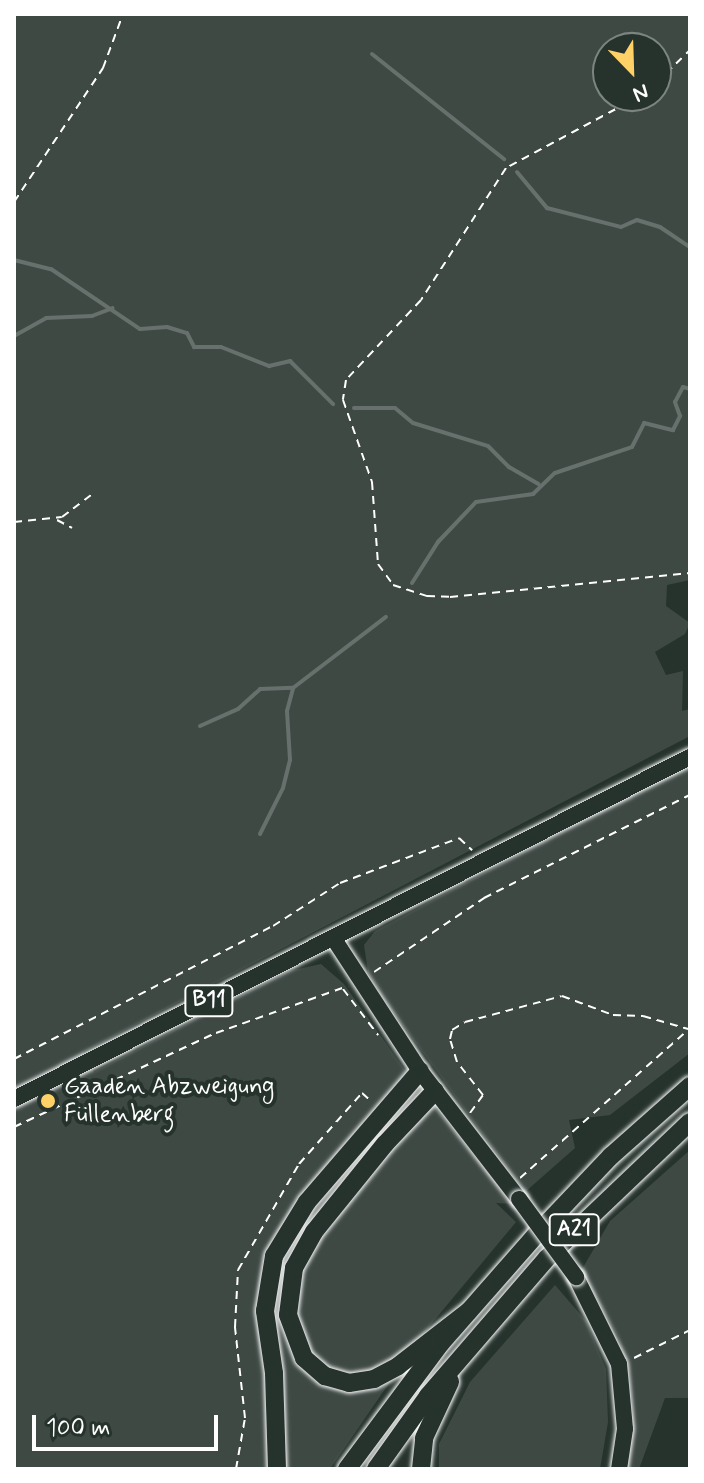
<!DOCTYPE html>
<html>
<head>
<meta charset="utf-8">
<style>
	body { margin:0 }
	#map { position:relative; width:704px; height:1483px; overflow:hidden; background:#26332d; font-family:Mynerve,sans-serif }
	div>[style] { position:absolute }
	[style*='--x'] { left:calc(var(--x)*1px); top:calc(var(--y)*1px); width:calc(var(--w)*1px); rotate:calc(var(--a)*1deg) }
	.green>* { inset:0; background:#3e4944 }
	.stream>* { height:4px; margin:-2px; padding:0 2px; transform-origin:2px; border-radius:2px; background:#67706c }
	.path>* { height:2px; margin-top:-1px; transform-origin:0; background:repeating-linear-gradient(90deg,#fff 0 8px,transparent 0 14px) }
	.roads { filter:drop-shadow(0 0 2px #fff) drop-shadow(0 0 2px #fff) }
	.major>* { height:16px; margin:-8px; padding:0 8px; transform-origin:8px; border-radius:8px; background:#26332d }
	.highway>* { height:18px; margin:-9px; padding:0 9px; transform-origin:9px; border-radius:9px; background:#26332d }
	.bridges { filter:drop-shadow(0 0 2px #fff) drop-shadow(0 0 2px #fff) }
	.major-bridge>* { height:16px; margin:-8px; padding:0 8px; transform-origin:8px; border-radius:8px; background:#26332d }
	.dots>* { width:22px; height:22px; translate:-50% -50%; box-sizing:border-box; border:4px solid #26332d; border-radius:50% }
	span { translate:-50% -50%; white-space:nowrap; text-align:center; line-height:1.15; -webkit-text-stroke:8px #26332d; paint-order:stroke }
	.shield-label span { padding:2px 6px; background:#26332d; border:2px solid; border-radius:6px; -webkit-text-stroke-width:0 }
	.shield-label { font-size:22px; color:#fff; font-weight:700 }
	.poi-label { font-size:24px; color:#fff }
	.left { translate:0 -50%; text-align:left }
	.frame { position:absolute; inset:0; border:16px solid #fff; pointer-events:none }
	.north { position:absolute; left:592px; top:32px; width:80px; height:80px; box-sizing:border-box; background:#26332d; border:2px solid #7d8581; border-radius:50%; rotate:157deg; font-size:22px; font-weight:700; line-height:32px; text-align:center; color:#fff }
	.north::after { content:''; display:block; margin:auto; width:28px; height:36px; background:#ffd166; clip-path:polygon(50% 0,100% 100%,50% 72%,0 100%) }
	.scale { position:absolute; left:32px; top:1415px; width:186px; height:36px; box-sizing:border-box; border:4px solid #fff; border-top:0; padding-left:10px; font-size:24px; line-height:28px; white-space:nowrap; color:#fff; -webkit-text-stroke:6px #26332d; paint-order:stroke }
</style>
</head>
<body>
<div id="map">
	<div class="green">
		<i style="clip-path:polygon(evenodd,14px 14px,690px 14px,690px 580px,667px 585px,666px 606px,690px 623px,685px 634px,655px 652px,666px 675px,683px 671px,682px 711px,690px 709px,690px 736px,83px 1052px,94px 1072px,289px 971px,321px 964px,344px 984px,406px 1072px,513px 1204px,496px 1203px,516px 1222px,423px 1334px,330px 1469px,14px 1469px,14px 14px,608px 48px,656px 48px,656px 96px,608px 96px,608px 48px)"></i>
		<i style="clip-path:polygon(690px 764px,690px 1053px,610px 1115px,569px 1120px,575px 1148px,525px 1192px,383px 998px,368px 972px,364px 945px,375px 931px)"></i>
		<i style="clip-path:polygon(690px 1150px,690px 1398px,665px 1398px,639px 1469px,627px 1469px,633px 1413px,630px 1374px,618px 1336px,581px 1271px,610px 1221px)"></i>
		<i style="clip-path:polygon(555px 1285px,586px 1321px,606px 1369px,608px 1422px,600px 1469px,439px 1469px,439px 1444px,470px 1382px)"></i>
	</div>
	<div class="stream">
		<i style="--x:372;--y:54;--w:169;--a:38.5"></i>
		<i style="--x:517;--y:172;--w:47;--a:50.2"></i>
		<i style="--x:547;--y:208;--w:76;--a:14.4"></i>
		<i style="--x:621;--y:227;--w:17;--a:-24"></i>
		<i style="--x:637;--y:220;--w:24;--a:17"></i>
		<i style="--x:660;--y:227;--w:36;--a:34"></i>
		<i style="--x:14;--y:260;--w:38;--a:14"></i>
		<i style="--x:51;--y:269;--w:107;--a:34"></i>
		<i style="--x:140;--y:329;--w:27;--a:-4"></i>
		<i style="--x:167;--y:327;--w:21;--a:17"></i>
		<i style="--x:187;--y:333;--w:16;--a:63"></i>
		<i style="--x:194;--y:347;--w:27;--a:0"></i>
		<i style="--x:221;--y:347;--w:52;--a:21.6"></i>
		<i style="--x:269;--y:366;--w:22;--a:-13"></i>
		<i style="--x:290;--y:361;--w:61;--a:45"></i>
		<i style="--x:14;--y:336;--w:37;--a:-29"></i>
		<i style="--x:46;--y:318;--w:46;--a:-2.5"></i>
		<i style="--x:92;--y:316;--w:22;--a:-21"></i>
		<i style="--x:354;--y:408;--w:41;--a:0"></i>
		<i style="--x:395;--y:408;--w:23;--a:40"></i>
		<i style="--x:413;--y:423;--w:78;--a:17"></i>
		<i style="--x:488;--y:446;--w:30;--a:45"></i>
		<i style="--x:509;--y:467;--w:34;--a:30"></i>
		<i style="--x:412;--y:583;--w:49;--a:-57.6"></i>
		<i style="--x:438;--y:542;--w:55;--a:-46.5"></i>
		<i style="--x:476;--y:502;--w:58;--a:-8"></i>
		<i style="--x:533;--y:494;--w:30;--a:-44"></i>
		<i style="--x:555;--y:473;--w:81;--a:-18.7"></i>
		<i style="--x:632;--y:447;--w:27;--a:-63"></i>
		<i style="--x:644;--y:423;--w:30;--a:14"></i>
		<i style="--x:673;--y:430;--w:16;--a:-63"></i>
		<i style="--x:680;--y:416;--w:15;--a:-110"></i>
		<i style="--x:675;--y:402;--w:17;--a:-62"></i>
		<i style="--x:683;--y:387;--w:7;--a:16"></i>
		<i style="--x:200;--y:726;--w:42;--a:-24.1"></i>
		<i style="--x:238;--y:709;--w:30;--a:-42"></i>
		<i style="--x:260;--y:689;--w:33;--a:-2"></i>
		<i style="--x:293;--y:688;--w:117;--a:-37.4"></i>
		<i style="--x:260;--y:834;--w:51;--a:-63.4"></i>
		<i style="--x:283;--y:788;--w:29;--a:-76"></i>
		<i style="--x:290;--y:760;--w:49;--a:-93.5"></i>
		<i style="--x:287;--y:711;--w:24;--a:-75"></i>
	</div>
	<div class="path">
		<i style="--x:656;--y:83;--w:47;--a:-44.1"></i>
		<i style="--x:640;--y:96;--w:152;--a:151.8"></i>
		<i style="--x:506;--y:168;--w:157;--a:122.8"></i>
		<i style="--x:421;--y:300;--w:110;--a:133.2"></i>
		<i style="--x:346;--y:380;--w:20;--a:99"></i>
		<i style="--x:343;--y:400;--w:87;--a:70.5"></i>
		<i style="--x:372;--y:482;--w:82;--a:85.8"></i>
		<i style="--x:378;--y:564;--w:26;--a:54"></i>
		<i style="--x:393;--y:585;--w:36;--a:18"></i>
		<i style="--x:427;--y:596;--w:23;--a:2"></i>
		<i style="--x:450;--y:597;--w:241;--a:-5.7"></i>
		<i style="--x:14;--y:202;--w:161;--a:-56.4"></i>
		<i style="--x:103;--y:68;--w:58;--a:-69.7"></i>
		<i style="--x:57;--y:520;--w:17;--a:28"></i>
		<i style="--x:14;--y:522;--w:48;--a:-5.9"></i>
		<i style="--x:62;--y:517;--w:41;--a:-37.1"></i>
		<i style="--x:374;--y:972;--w:133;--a:-33.9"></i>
		<i style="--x:484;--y:898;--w:230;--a:-26.6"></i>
		<i style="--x:343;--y:989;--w:58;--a:52.7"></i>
		<i style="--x:14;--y:1059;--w:291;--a:-27.2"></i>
		<i style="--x:273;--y:926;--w:80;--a:-32.7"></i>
		<i style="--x:340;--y:883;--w:127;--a:-20.7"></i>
		<i style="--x:459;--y:838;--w:18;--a:43"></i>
		<i style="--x:470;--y:1113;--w:22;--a:-54"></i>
		<i style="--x:483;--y:1095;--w:42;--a:-128.2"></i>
		<i style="--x:457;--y:1062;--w:24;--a:-107"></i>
		<i style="--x:450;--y:1039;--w:9;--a:-77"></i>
		<i style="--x:452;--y:1030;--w:15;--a:-32"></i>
		<i style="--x:465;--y:1022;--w:100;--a:-15"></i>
		<i style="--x:562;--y:996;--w:54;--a:20.4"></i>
		<i style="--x:613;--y:1015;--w:30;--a:2"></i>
		<i style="--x:643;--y:1016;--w:47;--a:16.1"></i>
		<i style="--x:14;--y:1127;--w:223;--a:-25"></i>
		<i style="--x:216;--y:1033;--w:140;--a:-19.6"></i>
		<i style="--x:520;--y:1178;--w:227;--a:-41.4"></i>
		<i style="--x:634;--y:1358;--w:63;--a:-26.6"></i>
		<i style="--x:236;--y:1469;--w:52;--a:-80"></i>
		<i style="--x:245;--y:1418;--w:92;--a:-96.3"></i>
		<i style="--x:235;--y:1327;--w:57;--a:-87"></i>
		<i style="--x:238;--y:1270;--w:122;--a:-60.1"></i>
		<i style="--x:299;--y:1164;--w:95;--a:-48.4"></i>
		<i style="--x:362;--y:1093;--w:12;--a:42"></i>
	</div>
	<div class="roads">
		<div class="major">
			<i style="--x:334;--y:939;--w:158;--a:56.9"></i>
			<i style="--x:420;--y:1071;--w:162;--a:52.3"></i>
			<i style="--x:14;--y:1099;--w:758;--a:-26.84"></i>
			<i style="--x:576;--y:1277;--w:97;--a:63.7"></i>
			<i style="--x:619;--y:1364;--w:65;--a:84.7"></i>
			<i style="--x:625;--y:1429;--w:40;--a:98.5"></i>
		</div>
		<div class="highway">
			<i style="--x:435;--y:1091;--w:73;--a:133.3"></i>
			<i style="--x:385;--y:1144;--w:113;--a:128.9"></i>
			<i style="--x:314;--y:1232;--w:41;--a:119.1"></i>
			<i style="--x:294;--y:1268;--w:47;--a:97.3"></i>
			<i style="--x:288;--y:1315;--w:46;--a:69.6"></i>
			<i style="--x:304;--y:1358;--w:28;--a:41"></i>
			<i style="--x:325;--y:1376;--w:25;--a:16"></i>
			<i style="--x:349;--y:1383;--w:25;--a:-9"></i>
			<i style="--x:374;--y:1379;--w:27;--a:-28"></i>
			<i style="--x:398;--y:1366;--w:90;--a:-37.8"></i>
			<i style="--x:277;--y:1469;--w:96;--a:-91.8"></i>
			<i style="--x:274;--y:1373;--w:63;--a:-98.3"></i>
			<i style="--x:265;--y:1311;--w:56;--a:-80.7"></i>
			<i style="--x:274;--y:1256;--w:63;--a:-58.6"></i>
			<i style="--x:307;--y:1202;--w:173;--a:-49.2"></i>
			<i style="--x:347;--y:1469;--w:157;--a:-53.3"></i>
			<i style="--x:441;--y:1343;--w:144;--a:-48.7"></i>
			<i style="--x:536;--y:1235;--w:109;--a:-46.5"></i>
			<i style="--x:611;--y:1156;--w:106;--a:-41.5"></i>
			<i style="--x:376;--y:1469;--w:90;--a:-54.5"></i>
			<i style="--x:428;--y:1396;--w:182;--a:-49.2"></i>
			<i style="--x:547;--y:1258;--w:197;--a:-43.6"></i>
			<i style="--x:421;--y:1469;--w:31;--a:-84"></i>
			<i style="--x:424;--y:1438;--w:62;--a:-65.1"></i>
		</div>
	</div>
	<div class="bridges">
		<div class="major-bridge">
			<i style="--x:519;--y:1199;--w:97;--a:53.8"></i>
		</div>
	</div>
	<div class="dots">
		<i style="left:48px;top:1101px;background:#ffd166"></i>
	</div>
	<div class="shield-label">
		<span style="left:209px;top:1001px">B11</span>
		<span style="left:574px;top:1230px">A21</span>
	</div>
	<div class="poi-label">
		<span class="left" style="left:64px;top:1101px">Gaaden Abzweigung<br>Füllenberg</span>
	</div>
	<div class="frame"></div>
	<div class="north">N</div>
	<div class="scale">100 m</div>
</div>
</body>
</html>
